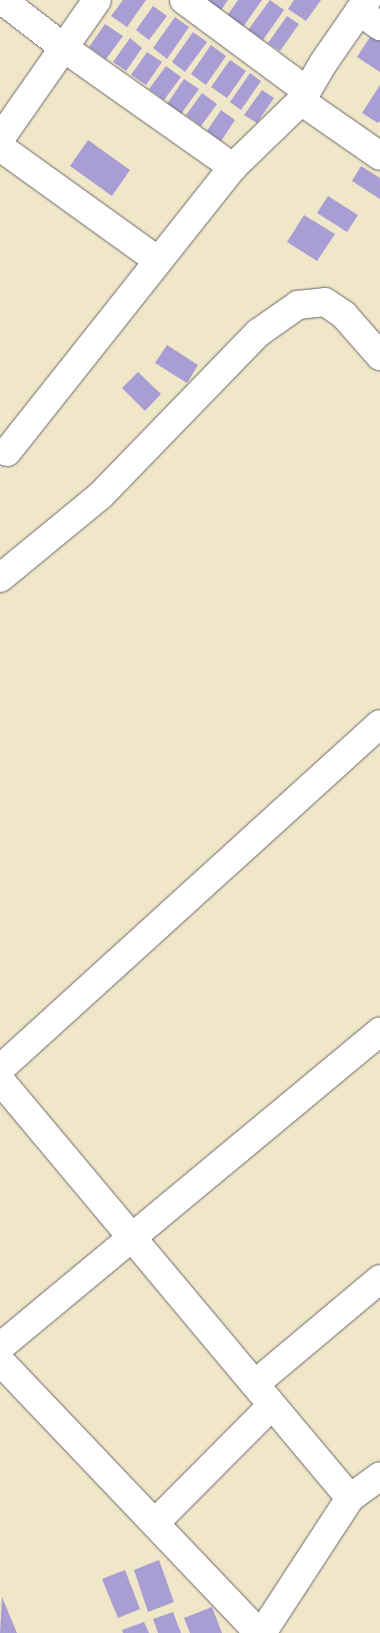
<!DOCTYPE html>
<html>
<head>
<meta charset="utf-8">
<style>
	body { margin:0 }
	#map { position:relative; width:380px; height:1633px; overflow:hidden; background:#f0e6c8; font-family:Sriracha,sans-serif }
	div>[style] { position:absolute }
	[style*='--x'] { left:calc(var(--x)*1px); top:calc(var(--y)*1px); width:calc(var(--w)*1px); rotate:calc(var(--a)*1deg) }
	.building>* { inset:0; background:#a89ed4 }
	.roads { filter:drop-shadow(0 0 1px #6a676c) drop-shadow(0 0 1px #6a676c) }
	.minor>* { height:28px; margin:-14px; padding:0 14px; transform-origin:14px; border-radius:14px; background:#fff }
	span { translate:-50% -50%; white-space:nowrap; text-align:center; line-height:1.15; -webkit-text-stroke:4.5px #fcf5e5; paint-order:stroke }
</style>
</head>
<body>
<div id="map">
	<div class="building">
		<i style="clip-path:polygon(123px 0,146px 0,127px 27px,111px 16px)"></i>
		<i style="clip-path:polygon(206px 0,228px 0,217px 16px)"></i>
		<i style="clip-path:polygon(238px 0,262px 0,243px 27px,227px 16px)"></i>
		<i style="clip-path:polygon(270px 0,284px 10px,263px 40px,248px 30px)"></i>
		<i style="clip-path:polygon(294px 0,321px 0,306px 21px,288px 9px)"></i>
		<i style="clip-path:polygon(153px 6px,167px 16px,149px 40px,136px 30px)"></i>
		<i style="clip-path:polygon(287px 16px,299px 24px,280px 51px,268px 43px)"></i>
		<i style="clip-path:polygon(175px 17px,189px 27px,167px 59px,153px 48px)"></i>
		<i style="clip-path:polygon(105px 24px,123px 36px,106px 59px,89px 47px)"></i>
		<i style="clip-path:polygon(374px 31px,380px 35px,380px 72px,357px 57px)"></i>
		<i style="clip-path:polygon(193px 32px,207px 42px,185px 72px,172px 62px)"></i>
		<i style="clip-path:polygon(130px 38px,142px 48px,126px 71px,113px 62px)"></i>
		<i style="clip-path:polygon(211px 45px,226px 56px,206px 85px,191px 74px)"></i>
		<i style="clip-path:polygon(147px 52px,162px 62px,146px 85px,131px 75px)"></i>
		<i style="clip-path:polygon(230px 60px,246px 71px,227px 98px,211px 87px)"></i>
		<i style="clip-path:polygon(166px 66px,181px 77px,164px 100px,149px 89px)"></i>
		<i style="clip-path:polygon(250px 73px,261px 81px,241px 110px,230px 102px)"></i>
		<i style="clip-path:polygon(184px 79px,199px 89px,181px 114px,167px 104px)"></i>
		<i style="clip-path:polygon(380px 85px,380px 121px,378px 123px,362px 113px)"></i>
		<i style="clip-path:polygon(262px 90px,274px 98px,257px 123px,244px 115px)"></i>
		<i style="clip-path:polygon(202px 93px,217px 104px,201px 126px,186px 115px)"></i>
		<i style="clip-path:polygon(221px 110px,235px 120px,221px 141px,207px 131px)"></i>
		<i style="clip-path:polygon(88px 140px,130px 170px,112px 196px,70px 166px)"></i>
		<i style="clip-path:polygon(361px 166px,380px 178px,380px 199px,352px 181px)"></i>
		<i style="clip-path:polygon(328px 196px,358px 215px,347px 232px,317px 213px)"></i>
		<i style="clip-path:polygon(304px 215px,335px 234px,317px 261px,287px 242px)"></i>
		<i style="clip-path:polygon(167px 345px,198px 365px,187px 383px,155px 363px)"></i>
		<i style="clip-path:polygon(138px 372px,161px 394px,145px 411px,122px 388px)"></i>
		<i style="clip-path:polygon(159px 1560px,174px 1602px,148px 1612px,134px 1570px)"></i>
		<i style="clip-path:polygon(125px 1570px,140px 1609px,118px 1618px,102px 1579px)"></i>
		<i style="clip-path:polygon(2px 1597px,17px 1633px,0 1633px)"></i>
		<i style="clip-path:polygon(212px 1607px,222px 1633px,190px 1633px,184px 1618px)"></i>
		<i style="clip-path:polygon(173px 1612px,181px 1633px,158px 1633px,153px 1619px)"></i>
		<i style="clip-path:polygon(144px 1622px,149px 1633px,123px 1633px,122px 1630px)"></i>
	</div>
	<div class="roads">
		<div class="minor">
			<i style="--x:2;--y:0;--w:78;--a:37.7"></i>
			<i style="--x:64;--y:48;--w:207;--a:35.2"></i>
			<i style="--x:184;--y:0;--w:153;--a:36.5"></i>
			<i style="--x:359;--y:11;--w:26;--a:36"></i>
			<i style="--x:301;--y:101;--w:96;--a:34.8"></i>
			<i style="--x:0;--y:139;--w:169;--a:-55.1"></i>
			<i style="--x:0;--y:147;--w:192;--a:35.7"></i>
			<i style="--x:7;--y:452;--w:364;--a:-51.6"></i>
			<i style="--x:233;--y:167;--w:95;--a:-44.1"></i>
			<i style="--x:301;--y:101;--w:45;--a:-59.5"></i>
			<i style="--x:324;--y:62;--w:75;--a:-55.3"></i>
			<i style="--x:0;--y:578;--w:129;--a:-39.4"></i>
			<i style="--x:100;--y:496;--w:227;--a:-45.9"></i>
			<i style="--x:258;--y:333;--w:49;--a:-35"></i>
			<i style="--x:298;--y:305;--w:27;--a:-6"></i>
			<i style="--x:325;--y:302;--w:23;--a:34"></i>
			<i style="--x:344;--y:315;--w:55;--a:48.7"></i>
			<i style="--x:0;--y:1069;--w:513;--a:-42.24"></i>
			<i style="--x:0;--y:1080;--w:545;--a:50.06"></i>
			<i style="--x:350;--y:1498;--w:161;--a:123.1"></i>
			<i style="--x:0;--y:1347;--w:494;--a:-39.7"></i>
			<i style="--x:0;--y:1361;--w:376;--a:46.4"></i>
			<i style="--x:255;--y:1384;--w:163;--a:-40"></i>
			<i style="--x:350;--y:1498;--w:37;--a:-36"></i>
			<i style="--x:155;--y:1523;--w:166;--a:-45.2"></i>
		</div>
	</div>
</div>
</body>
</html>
